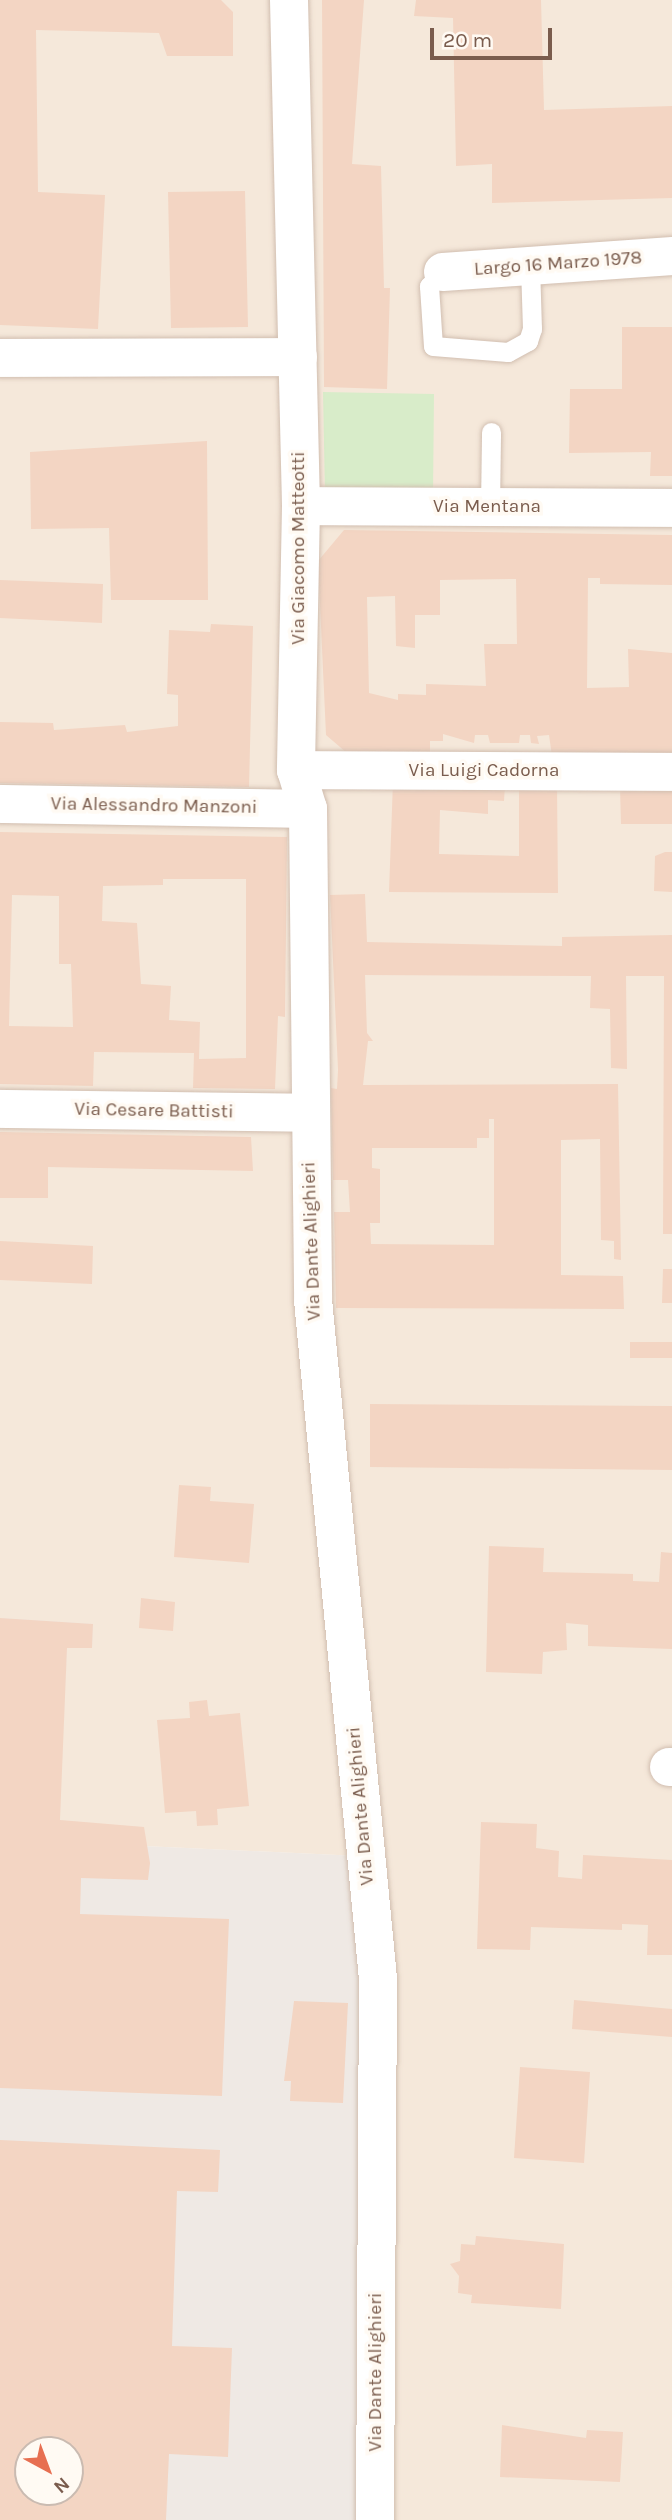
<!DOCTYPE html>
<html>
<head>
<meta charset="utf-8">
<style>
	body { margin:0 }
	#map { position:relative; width:672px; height:2520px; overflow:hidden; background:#fdf6ec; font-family:Karla,sans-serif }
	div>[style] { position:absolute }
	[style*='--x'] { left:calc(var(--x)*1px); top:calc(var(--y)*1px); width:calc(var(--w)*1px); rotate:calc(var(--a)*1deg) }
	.residential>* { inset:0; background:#f5e8da }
	.industrial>* { inset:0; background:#efe9e4 }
	.green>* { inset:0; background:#d8ecc9 }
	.building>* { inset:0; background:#f3d5c3 }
	.roads { filter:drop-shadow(0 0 2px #d1beb0) drop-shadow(0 0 2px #d1beb0) }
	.service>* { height:19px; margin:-9.5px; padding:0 9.5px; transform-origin:9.5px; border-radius:9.5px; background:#fff }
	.minor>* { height:38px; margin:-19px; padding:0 19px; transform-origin:19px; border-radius:19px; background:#fff }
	span { translate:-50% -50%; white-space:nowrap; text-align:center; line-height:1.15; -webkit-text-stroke:7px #fffaf3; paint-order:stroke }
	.street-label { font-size:19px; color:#7a5c4d }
	.north { position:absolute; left:14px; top:2436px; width:70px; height:70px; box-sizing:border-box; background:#fffaf3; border:2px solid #cabbb1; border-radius:50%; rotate:139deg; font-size:19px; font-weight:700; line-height:28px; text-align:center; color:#7a5c4d }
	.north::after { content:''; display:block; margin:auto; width:24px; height:32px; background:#e76f51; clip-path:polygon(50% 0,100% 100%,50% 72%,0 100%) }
	.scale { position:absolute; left:430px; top:28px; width:122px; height:32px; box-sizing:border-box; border:4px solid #7a5c4d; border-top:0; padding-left:9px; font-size:21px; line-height:24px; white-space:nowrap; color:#7a5c4d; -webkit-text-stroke:5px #fffaf3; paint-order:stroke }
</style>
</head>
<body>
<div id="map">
	<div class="residential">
		<i style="clip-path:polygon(0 0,672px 0,672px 768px,296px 770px,301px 1108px,0 1103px)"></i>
		<i style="clip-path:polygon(672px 770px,672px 2520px,386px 2520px,319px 1303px,312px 775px)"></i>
		<i style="clip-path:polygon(0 1115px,302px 1119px,359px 1856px,58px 1842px,0 1618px)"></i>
	</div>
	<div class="industrial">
		<i style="clip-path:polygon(evenodd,0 1618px,93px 1624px,92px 1648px,67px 1648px,58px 1842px,359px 1856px,367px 2520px,0 2520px,0 1618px,28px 2450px,70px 2450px,70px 2492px,28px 2492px,28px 2450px)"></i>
	</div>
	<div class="green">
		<i style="clip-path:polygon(323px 392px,434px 394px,433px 496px,325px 495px)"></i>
	</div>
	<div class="building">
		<i style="clip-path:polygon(0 0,221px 0,233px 12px,233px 56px,167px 56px,159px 33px,36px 30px,38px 192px,105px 195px,98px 329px,0 325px)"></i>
		<i style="clip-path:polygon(322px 0,364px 0,352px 164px,381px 166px,384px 288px,390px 288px,387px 389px,324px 387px)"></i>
		<i style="clip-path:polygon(416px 0,541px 0,544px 110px,672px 106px,672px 198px,492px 203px,492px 164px,456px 166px,453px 18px,414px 16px)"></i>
		<i style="clip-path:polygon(245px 191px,248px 327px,171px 328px,168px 192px)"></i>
		<i style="clip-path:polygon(622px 327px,672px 327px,672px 476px,650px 476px,651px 452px,569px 453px,570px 389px,622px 389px)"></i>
		<i style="clip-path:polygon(207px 441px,208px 600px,111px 600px,109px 528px,31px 529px,30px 452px)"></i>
		<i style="clip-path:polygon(evenodd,344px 530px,672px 535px,672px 585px,600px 584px,600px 578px,588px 578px,587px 688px,629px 687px,628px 649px,672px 653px,672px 757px,552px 756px,549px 735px,537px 736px,539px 744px,531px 743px,530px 735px,520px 735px,519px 743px,490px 743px,488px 735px,475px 735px,474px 743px,443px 734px,443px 741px,430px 741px,430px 755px,347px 753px,326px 735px,318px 561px,344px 530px,516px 579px,517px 644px,484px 644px,486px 686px,426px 684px,426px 695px,398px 694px,398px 700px,369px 693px,367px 597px,395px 596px,396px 646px,415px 648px,415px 615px,440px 615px,440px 580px,516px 579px)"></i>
		<i style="clip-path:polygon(0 580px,103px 584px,102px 623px,0 618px)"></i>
		<i style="clip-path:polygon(211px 624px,253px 626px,249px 787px,0 783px,0 722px,53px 723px,54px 730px,125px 725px,127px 732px,178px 726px,178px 695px,167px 694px,169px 630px,210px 632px)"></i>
		<i style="clip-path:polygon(393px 781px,505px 785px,504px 801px,488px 800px,488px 814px,440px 810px,439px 854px,519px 856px,519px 785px,557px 785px,558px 893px,389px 892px)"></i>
		<i style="clip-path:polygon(620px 788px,672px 789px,672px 824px,621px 824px)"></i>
		<i style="clip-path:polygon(evenodd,0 832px,287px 837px,285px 1017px,278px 1016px,275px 1089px,193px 1088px,194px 1053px,94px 1052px,93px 1086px,0 1084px,0 832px,163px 879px,246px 879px,246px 1058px,199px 1059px,200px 1022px,169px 1020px,171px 986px,141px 984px,137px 923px,102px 921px,103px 886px,163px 885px,163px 879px,0 832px,12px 895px,59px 896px,59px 964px,71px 964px,73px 1027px,9px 1026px,12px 895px)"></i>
		<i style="clip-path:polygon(665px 852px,672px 852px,672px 892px,654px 891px,655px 856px)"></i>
		<i style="clip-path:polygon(evenodd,365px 894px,367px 942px,562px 946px,562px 937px,672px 935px,672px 1234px,663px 1234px,664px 976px,626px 976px,627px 1069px,611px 1068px,610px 1009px,590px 1008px,591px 976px,365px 975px,367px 1033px,373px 1041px,368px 1041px,363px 1085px,618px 1084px,621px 1260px,614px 1259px,614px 1241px,601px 1240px,600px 1139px,561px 1140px,561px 1275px,623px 1276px,624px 1309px,336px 1308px,334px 1212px,350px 1212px,348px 1180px,333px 1180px,331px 1088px,337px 1089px,338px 1070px,330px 895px,365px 894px,489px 1119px,494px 1119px,494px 1245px,371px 1244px,370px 1223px,380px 1223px,380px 1169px,372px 1168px,372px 1148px,477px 1148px,477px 1138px,489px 1138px,489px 1119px)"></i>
		<i style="clip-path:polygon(0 1132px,251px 1137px,253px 1171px,48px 1167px,48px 1198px,0 1198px)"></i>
		<i style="clip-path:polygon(0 1241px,93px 1246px,92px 1284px,0 1280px)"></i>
		<i style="clip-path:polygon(663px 1269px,672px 1269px,672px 1303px,662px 1303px)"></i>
		<i style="clip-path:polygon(630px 1342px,672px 1342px,672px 1358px,630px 1358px)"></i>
		<i style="clip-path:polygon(370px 1404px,672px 1406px,672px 1470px,370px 1467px)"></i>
		<i style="clip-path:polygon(179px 1485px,211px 1487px,210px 1501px,254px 1504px,249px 1563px,174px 1557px)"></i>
		<i style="clip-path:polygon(489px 1546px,544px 1548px,543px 1572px,633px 1574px,633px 1581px,659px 1582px,661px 1552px,672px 1553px,672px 1649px,588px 1646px,588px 1625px,566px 1623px,567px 1650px,543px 1652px,542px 1674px,486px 1672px)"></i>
		<i style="clip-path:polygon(141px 1598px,175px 1602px,173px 1631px,139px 1628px)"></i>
		<i style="clip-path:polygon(0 1618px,93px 1624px,92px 1648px,67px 1648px,60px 1820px,144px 1827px,150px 1863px,148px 1880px,81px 1878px,80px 1914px,229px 1919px,222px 2096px,0 2088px)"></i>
		<i style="clip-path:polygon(207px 1700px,209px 1716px,240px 1713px,249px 1806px,217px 1809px,218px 1825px,197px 1826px,196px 1811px,165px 1813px,157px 1720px,190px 1718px,189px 1702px)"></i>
		<i style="clip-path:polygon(481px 1822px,537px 1824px,536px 1848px,559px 1851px,558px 1877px,582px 1879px,583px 1855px,672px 1860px,672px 1955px,647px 1955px,648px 1925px,622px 1924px,622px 1930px,531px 1927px,530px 1950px,477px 1949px)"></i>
		<i style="clip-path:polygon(574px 2000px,672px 2009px,672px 2037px,572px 2029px)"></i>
		<i style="clip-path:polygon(294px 2001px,348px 2003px,343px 2103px,290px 2101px,291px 2081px,284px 2081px)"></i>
		<i style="clip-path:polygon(520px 2067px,590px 2072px,584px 2163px,514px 2158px)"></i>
		<i style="clip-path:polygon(evenodd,0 2140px,220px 2150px,218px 2192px,177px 2191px,172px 2346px,232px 2348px,228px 2457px,169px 2454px,166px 2520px,0 2520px,0 2140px,28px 2450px,70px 2450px,70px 2492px,28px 2492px,28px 2450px)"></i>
		<i style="clip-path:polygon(476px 2236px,564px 2244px,561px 2309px,471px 2303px,472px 2295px,458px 2293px,459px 2276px,450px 2264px,460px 2261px,461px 2244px,475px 2245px)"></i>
		<i style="clip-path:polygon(502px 2425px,586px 2438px,587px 2430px,623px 2432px,620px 2482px,500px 2477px)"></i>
	</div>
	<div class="roads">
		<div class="service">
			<i style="--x:443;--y:272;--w:20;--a:135"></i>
			<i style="--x:429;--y:286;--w:60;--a:86.2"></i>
			<i style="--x:433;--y:346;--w:75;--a:4.6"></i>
			<i style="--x:508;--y:352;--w:23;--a:-29"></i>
			<i style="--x:528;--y:341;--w:13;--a:-72"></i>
			<i style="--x:532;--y:329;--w:63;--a:-91.8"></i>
			<i style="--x:490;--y:507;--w:75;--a:-89.2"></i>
		</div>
		<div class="minor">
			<i style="--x:289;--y:0;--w:506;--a:88.64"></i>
			<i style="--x:301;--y:506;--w:264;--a:91.1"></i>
			<i style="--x:296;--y:770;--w:41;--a:72.9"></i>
			<i style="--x:308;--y:809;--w:491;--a:89.4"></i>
			<i style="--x:313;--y:1300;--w:682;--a:84.53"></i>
			<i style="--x:378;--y:1979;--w:541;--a:90.32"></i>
			<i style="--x:443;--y:272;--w:230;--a:-4"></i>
			<i style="--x:0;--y:358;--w:298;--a:-0.2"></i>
			<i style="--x:301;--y:506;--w:371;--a:0.3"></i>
			<i style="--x:296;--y:770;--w:376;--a:0.3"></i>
			<i style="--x:0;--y:804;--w:308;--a:0.9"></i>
			<i style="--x:0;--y:1109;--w:308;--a:0.7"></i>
			<i style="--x:669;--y:1767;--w:3;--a:0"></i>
		</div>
	</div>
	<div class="street-label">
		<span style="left:558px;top:264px;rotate:-4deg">Largo 16 Marzo 1978</span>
		<span style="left:487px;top:507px">Via Mentana</span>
		<span style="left:299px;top:548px;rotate:-90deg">Via Giacomo Matteotti</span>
		<span style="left:484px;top:771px">Via Luigi Cadorna</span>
		<span style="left:154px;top:806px;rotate:1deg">Via Alessandro Manzoni</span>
		<span style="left:154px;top:1111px;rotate:1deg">Via Cesare Battisti</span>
		<span style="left:312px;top:1241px;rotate:-92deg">Via Dante Alighieri</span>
		<span style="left:361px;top:1806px;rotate:-95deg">Via Dante Alighieri</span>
		<span style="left:376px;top:2372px;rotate:-90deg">Via Dante Alighieri</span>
	</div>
	<div class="north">N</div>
	<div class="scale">20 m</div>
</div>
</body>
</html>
